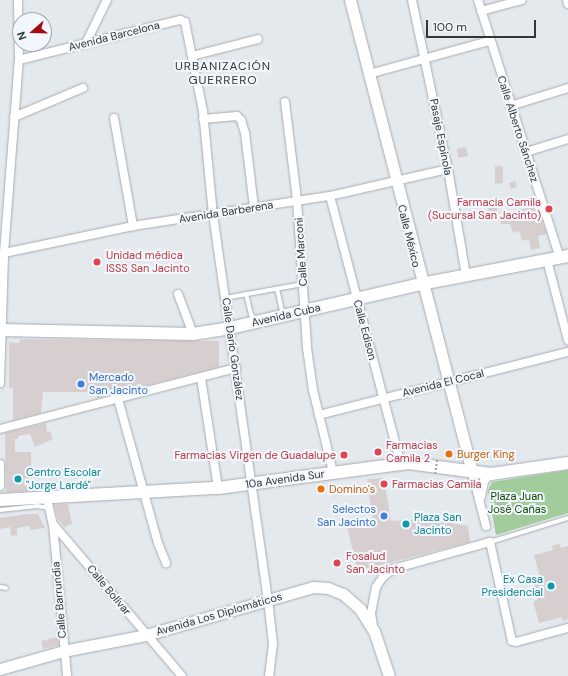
<!DOCTYPE html>
<html>
<head>
<meta charset="utf-8">
<style>
	body { margin:0 }
	#map { position:relative; width:568px; height:676px; overflow:hidden; background:#e4e9ee; font-family:"DM Sans",sans-serif }
	div>[style] { position:absolute }
	[style*='--x'] { left:calc(var(--x)*1px); top:calc(var(--y)*1px); width:calc(var(--w)*1px); rotate:calc(var(--a)*1deg) }
	.green>* { inset:0; background:#a2cc9b }
	.building>* { inset:0; background:#d7cfcf }
	.roads { filter:drop-shadow(0 0 1px #a6abaf) drop-shadow(0 0 1px #a6abaf) }
	.service>* { height:4px; margin:-2px; padding:0 2px; transform-origin:2px; border-radius:2px; background:#fff }
	.minor>* { height:8px; margin:-4px; padding:0 4px; transform-origin:4px; border-radius:4px; background:#fff }
	.tertiary>* { height:11px; margin:-5.5px; padding:0 5.5px; transform-origin:5.5px; border-radius:5.5px; background:#fff }
	.secondary>* { height:12px; margin:-6px; padding:0 6px; transform-origin:6px; border-radius:6px; background:#fff }
	.path-bridge>* { height:1.5px; margin-top:-0.75px; transform-origin:0; background:repeating-linear-gradient(90deg,#9b9fa3 0 2px,transparent 0 4px) }
	.dots>* { width:11px; height:11px; translate:-50% -50%; box-sizing:border-box; border:2px solid #f1f7fc; border-radius:50% }
	span { translate:-50% -50%; white-space:nowrap; text-align:center; line-height:1.15; -webkit-text-stroke:4px #f1f7fc; paint-order:stroke }
	.street-label { font-size:11px; color:#343638 }
	.health-label { font-size:11px; color:#be3a42 }
	.right { translate:-100% -50%; text-align:right }
	.left { translate:0 -50%; text-align:left }
	.shop-label { font-size:11px; color:#366cbe }
	.food-label { font-size:11px; color:#c56008 }
	.culture-label { font-size:11px; color:#0d838f }
	.park-label { font-size:11px; color:#0c4b00 }
	.neighbourhood-label { font-size:12px; color:#343638; letter-spacing:1px }
	.north { position:absolute; left:12px; top:12px; width:40px; height:40px; box-sizing:border-box; background:#f1f7fc; border:1px solid #a5aaae; border-radius:50%; rotate:250deg; font-size:11px; font-weight:700; line-height:16px; text-align:center; color:#343638 }
	.north::after { content:''; display:block; margin:auto; width:14px; height:18px; background:#a30b12; clip-path:polygon(50% 0,100% 100%,50% 72%,0 100%) }
	.scale { position:absolute; left:426px; top:20px; width:110px; height:18px; box-sizing:border-box; border:2px solid #343638; border-top:0; padding-left:5px; font-size:12px; line-height:14px; white-space:nowrap; color:#343638; -webkit-text-stroke:3px #f1f7fc; paint-order:stroke }
</style>
</head>
<body>
<div id="map">
	<div class="green">
		<i style="clip-path:polygon(568px 470px,568px 513px,496px 535px,488px 491px,492px 482px)"></i>
	</div>
	<div class="building">
		<i style="clip-path:polygon(466px 147px,468px 156px,458px 158px,457px 149px)"></i>
		<i style="clip-path:polygon(495px 166px,503px 166px,503px 183px,495px 184px)"></i>
		<i style="clip-path:polygon(515px 181px,517px 187px,511px 189px,509px 183px)"></i>
		<i style="clip-path:polygon(535px 196px,535px 203px,547px 234px,538px 236px,540px 248px,531px 250px,529px 239px,522px 241px,519px 231px,513px 233px,510px 224px,501px 224px,499px 217px,529px 207px,526px 199px)"></i>
		<i style="clip-path:polygon(497px 206px,497px 212px,489px 213px,488px 207px)"></i>
		<i style="clip-path:polygon(20px 339px,219px 341px,219px 367px,97px 398px,97px 392px,43px 392px,41px 413px,13px 420px,13px 389px,9px 388px,9px 342px,19px 343px)"></i>
		<i style="clip-path:polygon(46px 423px,47px 432px,50px 431px,53px 439px,35px 447px,30px 434px,18px 436px,18px 439px,15px 439px,15px 452px,31px 452px,32px 491px,6px 492px,5px 433px)"></i>
		<i style="clip-path:polygon(384px 478px,391px 521px,427px 519px,468px 526px,470px 542px,358px 571px,347px 527px,373px 520px,367px 479px)"></i>
		<i style="clip-path:polygon(68px 504px,72px 524px,64px 527px,58px 519px,54px 505px)"></i>
		<i style="clip-path:polygon(26px 514px,38px 514px,45px 528px,30px 530px,30px 526px,17px 528px,17px 535px,11px 536px,10px 527px,0 529px,0 518px)"></i>
		<i style="clip-path:polygon(560px 544px,561px 548px,568px 546px,568px 619px,563px 621px,562px 617px,539px 623px,533px 601px,538px 600px,532px 579px,540px 577px,534px 555px,553px 550px,552px 546px)"></i>
		<i style="clip-path:polygon(57px 637px,59px 645px,43px 649px,41px 641px)"></i>
	</div>
	<div class="roads">
		<div class="service">
			<i style="--x:277;--y:289;--w:27;--a:77"></i>
			<i style="--x:246;--y:294;--w:29;--a:76"></i>
			<i style="--x:225;--y:298;--w:79;--a:-10.2"></i>
			<i style="--x:0;--y:510;--w:37;--a:-6"></i>
			<i style="--x:37;--y:506;--w:12;--a:9"></i>
			<i style="--x:490;--y:542;--w:82;--a:-17.1"></i>
			<i style="--x:0;--y:587;--w:6;--a:9"></i>
		</div>
		<div class="minor">
			<i style="--x:412;--y:0;--w:173;--a:78"></i>
			<i style="--x:448;--y:169;--w:108;--a:80.4"></i>
			<i style="--x:478;--y:0;--w:271;--a:72.4"></i>
			<i style="--x:567;--y:0;--w:4;--a:76"></i>
			<i style="--x:481;--y:11;--w:42;--a:-15"></i>
			<i style="--x:86;--y:43;--w:48;--a:-64"></i>
			<i style="--x:192;--y:56;--w:68;--a:-14.4"></i>
			<i style="--x:19;--y:60;--w:166;--a:-14"></i>
			<i style="--x:180;--y:20;--w:5;--a:22"></i>
			<i style="--x:185;--y:22;--w:91;--a:78.6"></i>
			<i style="--x:203;--y:111;--w:103;--a:84.5"></i>
			<i style="--x:213;--y:214;--w:390;--a:81.9"></i>
			<i style="--x:268;--y:600;--w:44;--a:83.5"></i>
			<i style="--x:273;--y:644;--w:32;--a:97"></i>
			<i style="--x:369;--y:74;--w:124;--a:-15.4"></i>
			<i style="--x:285;--y:102;--w:99;--a:83"></i>
			<i style="--x:297;--y:200;--w:148;--a:86.1"></i>
			<i style="--x:307;--y:348;--w:42;--a:81.9"></i>
			<i style="--x:313;--y:390;--w:84;--a:76.3"></i>
			<i style="--x:510;--y:106;--w:61;--a:-17.2"></i>
			<i style="--x:14;--y:117;--w:75;--a:-22.8"></i>
			<i style="--x:114;--y:118;--w:110;--a:80"></i>
			<i style="--x:203;--y:119;--w:34;--a:-5"></i>
			<i style="--x:237;--y:116;--w:6;--a:45"></i>
			<i style="--x:241;--y:120;--w:14;--a:73"></i>
			<i style="--x:245;--y:133;--w:75;--a:83.1"></i>
			<i style="--x:526;--y:152;--w:44;--a:-17.2"></i>
			<i style="--x:330;--y:196;--w:277;--a:75.2"></i>
			<i style="--x:4;--y:253;--w:132;--a:-11.8"></i>
			<i style="--x:133;--y:226;--w:199;--a:-8.7"></i>
			<i style="--x:330;--y:196;--w:121;--a:-12.9"></i>
			<i style="--x:547;--y:260;--w:83;--a:75.3"></i>
			<i style="--x:178;--y:294;--w:43;--a:69.4"></i>
			<i style="--x:201;--y:378;--w:111;--a:81.2"></i>
			<i style="--x:0;--y:383;--w:130;--a:-88.2"></i>
			<i style="--x:4;--y:253;--w:194;--a:-85.6"></i>
			<i style="--x:19;--y:60;--w:60;--a:-91"></i>
			<i style="--x:118;--y:399;--w:149;--a:74.5"></i>
			<i style="--x:158;--y:543;--w:22;--a:68"></i>
			<i style="--x:319;--y:415;--w:257;--a:-14.2"></i>
			<i style="--x:0;--y:429;--w:244;--a:-14.5"></i>
			<i style="--x:0;--y:464;--w:22;--a:90"></i>
			<i style="--x:472;--y:472;--w:56;--a:75.5"></i>
			<i style="--x:481;--y:497;--w:16;--a:-79"></i>
			<i style="--x:484;--y:481;--w:10;--a:-45"></i>
			<i style="--x:47;--y:499;--w:26;--a:77"></i>
			<i style="--x:53;--y:524;--w:199;--a:49.7"></i>
			<i style="--x:53;--y:524;--w:153;--a:84.7"></i>
			<i style="--x:373;--y:626;--w:13;--a:-99"></i>
			<i style="--x:371;--y:613;--w:26;--a:-79"></i>
			<i style="--x:376;--y:587;--w:12;--a:-55"></i>
			<i style="--x:383;--y:577;--w:13;--a:-39"></i>
			<i style="--x:393;--y:569;--w:101;--a:-15.6"></i>
			<i style="--x:490;--y:542;--w:101;--a:77.5"></i>
			<i style="--x:512;--y:641;--w:4;--a:14"></i>
			<i style="--x:516;--y:642;--w:54;--a:-15.1"></i>
		</div>
		<div class="tertiary">
			<i style="--x:350;--y:0;--w:488;--a:75.5"></i>
			<i style="--x:0;--y:669;--w:66;--a:-15.9"></i>
			<i style="--x:63;--y:651;--w:85;--a:-10.9"></i>
			<i style="--x:146;--y:635;--w:174;--a:-16"></i>
			<i style="--x:313;--y:587;--w:15;--a:4"></i>
			<i style="--x:328;--y:588;--w:16;--a:22"></i>
			<i style="--x:343;--y:594;--w:23;--a:41"></i>
			<i style="--x:360;--y:609;--w:26;--a:58"></i>
			<i style="--x:374;--y:631;--w:47;--a:71.6"></i>
		</div>
		<div class="secondary">
			<i style="--x:0;--y:330;--w:193;--a:1.2"></i>
			<i style="--x:193;--y:334;--w:37;--a:-9"></i>
			<i style="--x:230;--y:328;--w:196;--a:-13"></i>
			<i style="--x:421;--y:284;--w:150;--a:-10.8"></i>
			<i style="--x:0;--y:500;--w:218;--a:-3.2"></i>
			<i style="--x:218;--y:488;--w:192;--a:-7.5"></i>
			<i style="--x:408;--y:463;--w:84;--a:7.5"></i>
			<i style="--x:491;--y:474;--w:78;--a:-8.1"></i>
		</div>
	</div>
	<div class="path-bridge">
		<i style="--x:435;--y:474;--w:14;--a:-82"></i>
	</div>
	<div class="dots">
		<i style="left:549px;top:209px;background:#e0444e"></i>
		<i style="left:97px;top:262px;background:#e0444e"></i>
		<i style="left:81px;top:384px;background:#3f7fe0"></i>
		<i style="left:378px;top:452px;background:#e0444e"></i>
		<i style="left:449px;top:454px;background:#e8710a"></i>
		<i style="left:344px;top:455px;background:#e0444e"></i>
		<i style="left:18px;top:479px;background:#0f9aa8"></i>
		<i style="left:384px;top:484px;background:#e0444e"></i>
		<i style="left:321px;top:489px;background:#e8710a"></i>
		<i style="left:384px;top:516px;background:#3f7fe0"></i>
		<i style="left:406px;top:524px;background:#0f9aa8"></i>
		<i style="left:337px;top:563px;background:#e0444e"></i>
		<i style="left:551px;top:586px;background:#0f9aa8"></i>
	</div>
	<div class="street-label">
		<span style="left:114px;top:36px;rotate:-14deg">Avenida Barcelona</span>
		<span style="left:518px;top:129px;rotate:72deg">Calle Alberto Sánchez</span>
		<span style="left:441px;top:137px;rotate:79deg">Pasaje Espinola</span>
		<span style="left:226px;top:212px;rotate:-9deg">Avenida Barberena</span>
		<span style="left:409px;top:236px;rotate:76deg">Calle México</span>
		<span style="left:301px;top:252px;rotate:-94deg">Calle Marconi</span>
		<span style="left:286px;top:315px;rotate:-13deg">Avenida Cuba</span>
		<span style="left:365px;top:330px;rotate:75deg">Calle Edison</span>
		<span style="left:233px;top:349px;rotate:82deg">Calle Darío González</span>
		<span style="left:443px;top:383px;rotate:-14deg">Avenida El Cocal</span>
		<span style="left:285px;top:479px;rotate:-8deg">10a Avenida Sur</span>
		<span style="left:109px;top:590px;rotate:50deg">Calle Bolívar</span>
		<span style="left:59px;top:600px;rotate:-95deg">Calle Barrundia</span>
		<span style="left:219px;top:614px;rotate:-16deg">Avenida Los Diplomáticos</span>
	</div>
	<div class="health-label">
		<span class="right" style="left:541px;top:209px">Farmacia Camila<br>(Sucursal San Jacinto)</span>
		<span class="left" style="left:106px;top:262px">Unidad médica<br>ISSS San Jacinto</span>
		<span class="left" style="left:386px;top:452px">Farmacias<br>Camila 2</span>
		<span class="right" style="left:336px;top:455px">Farmacias Virgen de Guadalupe</span>
		<span class="left" style="left:392px;top:484px">Farmacias Camila</span>
		<span class="left" style="left:346px;top:563px">Fosalud<br>San Jacinto</span>
	</div>
	<div class="shop-label">
		<span class="left" style="left:89px;top:384px">Mercado<br>San Jacinto</span>
		<span class="right" style="left:376px;top:516px">Selectos<br>San Jacinto</span>
	</div>
	<div class="food-label">
		<span class="left" style="left:457px;top:454px">Burger King</span>
		<span class="left" style="left:329px;top:489px">Domino's</span>
	</div>
	<div class="culture-label">
		<span class="left" style="left:26px;top:479px">Centro Escolar<br>"Jorge Lardé"</span>
		<span class="left" style="left:414px;top:524px">Plaza San<br>Jacinto</span>
		<span class="right" style="left:543px;top:586px">Ex Casa<br>Presidencial</span>
	</div>
	<div class="park-label">
		<span style="left:517px;top:503px">Plaza Juan<br>José Cañas</span>
	</div>
	<div class="neighbourhood-label">
		<span style="left:223px;top:74px">URBANIZACIÓN<br>GUERRERO</span>
	</div>
	<div class="north">N</div>
	<div class="scale">100 m</div>
</div>
</body>
</html>
